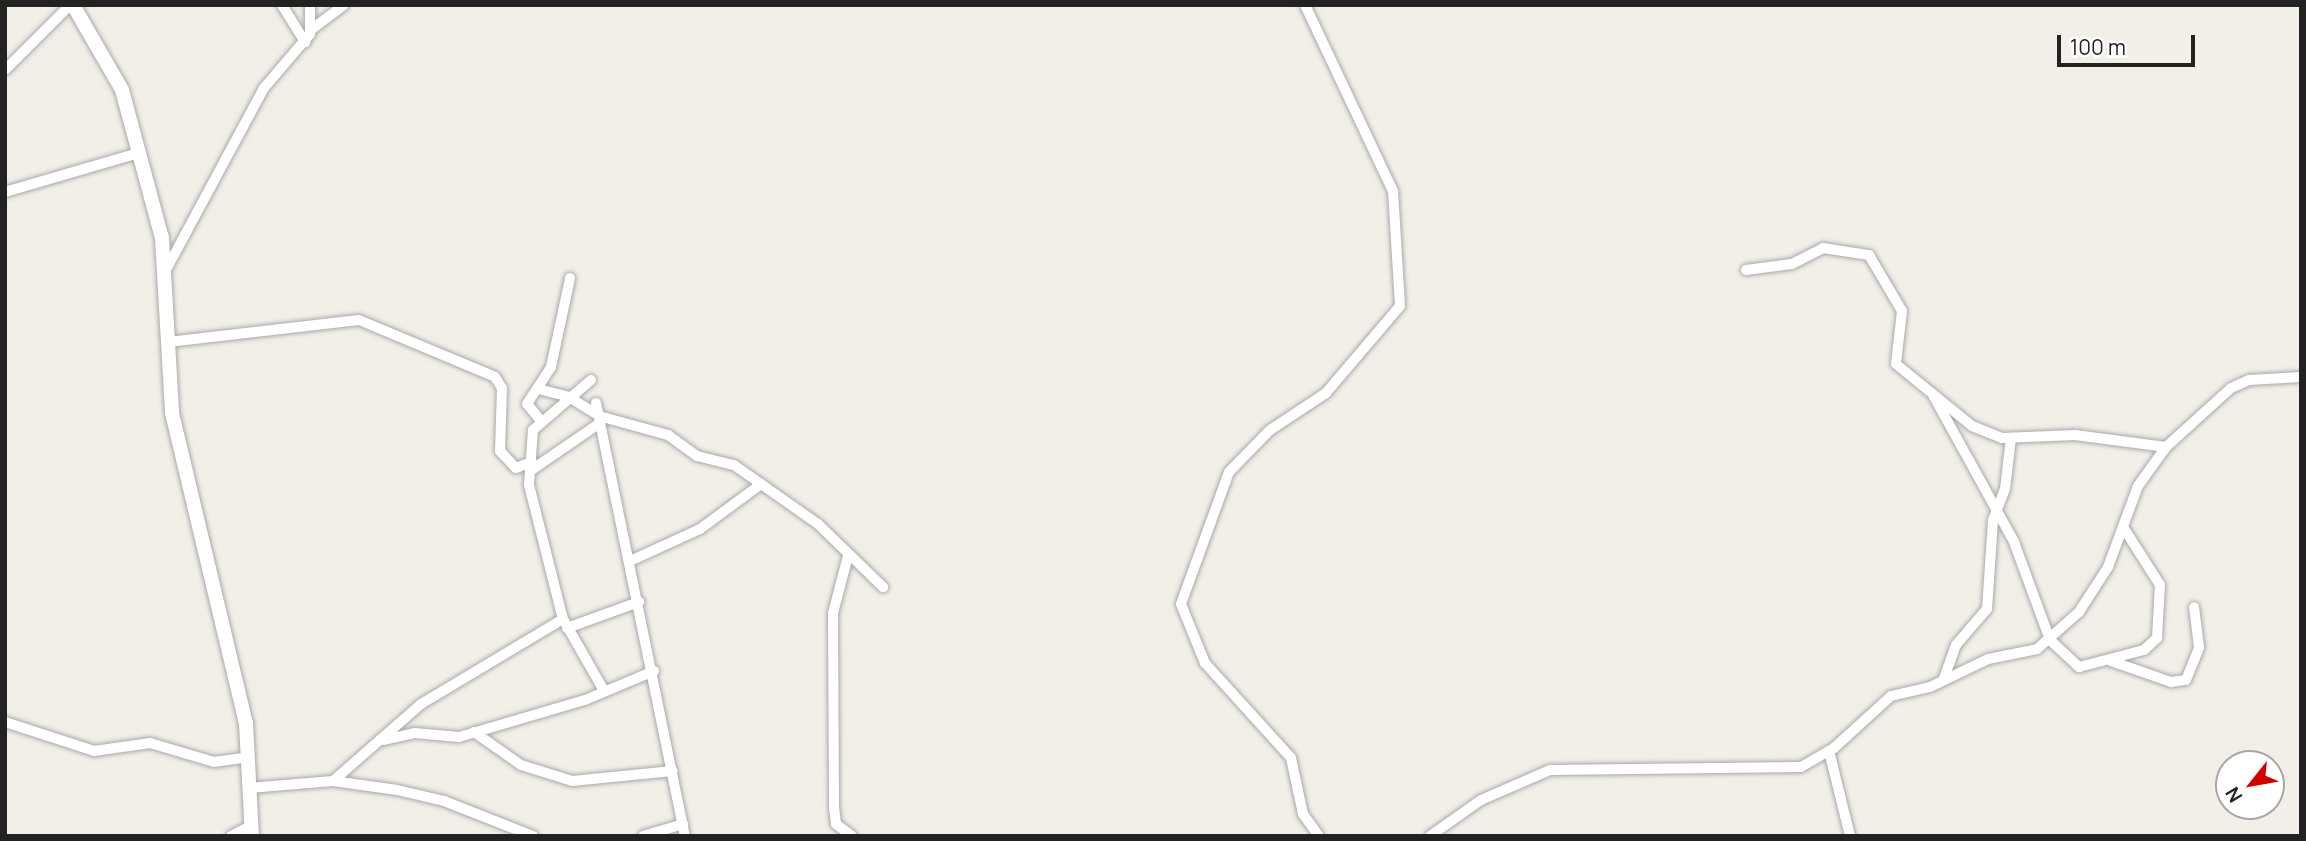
<!DOCTYPE html>
<html>
<head>
<meta charset="utf-8">
<style>
	body { margin:0 }
	#map { position:relative; width:2306px; height:841px; overflow:hidden; background:#f2efe9; font-family:Manrope,sans-serif }
	div>[style] { position:absolute }
	[style*='--x'] { left:calc(var(--x)*1px); top:calc(var(--y)*1px); width:calc(var(--w)*1px); rotate:calc(var(--a)*1deg) }
	.roads { filter:drop-shadow(0 0 2px #a9a9a9) drop-shadow(0 0 2px #a9a9a9) }
	.minor>* { height:10px; margin:-5px; padding:0 5px; transform-origin:5px; border-radius:5px; background:#fff }
	.tertiary>* { height:14px; margin:-7px; padding:0 7px; transform-origin:7px; border-radius:7px; background:#fff }
	span { translate:-50% -50%; white-space:nowrap; text-align:center; line-height:1.15; -webkit-text-stroke:6px #fff; paint-order:stroke }
	.frame { position:absolute; inset:0; border:7px solid #222; pointer-events:none }
	.north { position:absolute; left:2215px; top:750px; width:70px; height:70px; box-sizing:border-box; background:#fff; border:2px solid #a7a7a7; border-radius:50%; rotate:239deg; font-size:19px; font-weight:700; line-height:28px; text-align:center; color:#222 }
	.north::after { content:''; display:block; margin:auto; width:24px; height:32px; background:#d40000; clip-path:polygon(50% 0,100% 100%,50% 72%,0 100%) }
	.scale { position:absolute; left:2057px; top:35px; width:138px; height:32px; box-sizing:border-box; border:4px solid #222; border-top:0; padding-left:9px; font-size:21px; line-height:24px; white-space:nowrap; color:#222; -webkit-text-stroke:5px #fff; paint-order:stroke }
</style>
</head>
<body>
<div id="map">
	<div class="roads">
		<div class="minor">
			<i style="--x:282;--y:5;--w:44;--a:58.1"></i>
			<i style="--x:1305;--y:5;--w:206;--a:64.7"></i>
			<i style="--x:1393;--y:191;--w:115;--a:86.5"></i>
			<i style="--x:1400;--y:306;--w:114;--a:130.4"></i>
			<i style="--x:1326;--y:393;--w:67;--a:146.5"></i>
			<i style="--x:1270;--y:430;--w:59;--a:134.3"></i>
			<i style="--x:1229;--y:472;--w:140;--a:110"></i>
			<i style="--x:1181;--y:604;--w:64;--a:67.9"></i>
			<i style="--x:1205;--y:663;--w:128;--a:47.8"></i>
			<i style="--x:1291;--y:758;--w:57;--a:77.9"></i>
			<i style="--x:1303;--y:814;--w:27;--a:54"></i>
			<i style="--x:312;--y:29;--w:40;--a:-37"></i>
			<i style="--x:5;--y:70;--w:92;--a:-45"></i>
			<i style="--x:5;--y:192;--w:139;--a:-16.3"></i>
			<i style="--x:167;--y:268;--w:204;--a:-61.7"></i>
			<i style="--x:264;--y:88;--w:71;--a:-49.6"></i>
			<i style="--x:310;--y:34;--w:29;--a:-90"></i>
			<i style="--x:1746;--y:270;--w:46;--a:-7.4"></i>
			<i style="--x:1792;--y:264;--w:35;--a:-27"></i>
			<i style="--x:1823;--y:248;--w:47;--a:8.7"></i>
			<i style="--x:1869;--y:255;--w:65;--a:59.5"></i>
			<i style="--x:1902;--y:311;--w:53;--a:96.5"></i>
			<i style="--x:1896;--y:364;--w:98;--a:39.2"></i>
			<i style="--x:1972;--y:426;--w:32;--a:22"></i>
			<i style="--x:2002;--y:438;--w:73;--a:-2.4"></i>
			<i style="--x:2075;--y:435;--w:92;--a:7.5"></i>
			<i style="--x:168;--y:342;--w:192;--a:-6.6"></i>
			<i style="--x:359;--y:320;--w:147;--a:22.7"></i>
			<i style="--x:495;--y:377;--w:13;--a:58"></i>
			<i style="--x:502;--y:388;--w:63;--a:91.8"></i>
			<i style="--x:500;--y:451;--w:23;--a:47"></i>
			<i style="--x:516;--y:468;--w:17;--a:-21"></i>
			<i style="--x:591;--y:380;--w:77;--a:139.2"></i>
			<i style="--x:533;--y:430;--w:55;--a:94.2"></i>
			<i style="--x:529;--y:485;--w:138;--a:75.8"></i>
			<i style="--x:563;--y:619;--w:83;--a:60.3"></i>
			<i style="--x:538;--y:389;--w:32;--a:14"></i>
			<i style="--x:569;--y:397;--w:36;--a:32"></i>
			<i style="--x:599;--y:416;--w:72;--a:15.4"></i>
			<i style="--x:668;--y:435;--w:36;--a:36"></i>
			<i style="--x:697;--y:456;--w:38;--a:14"></i>
			<i style="--x:734;--y:465;--w:103;--a:35.1"></i>
			<i style="--x:818;--y:524;--w:91;--a:44.1"></i>
			<i style="--x:1933;--y:395;--w:168;--a:61.1"></i>
			<i style="--x:2014;--y:542;--w:104;--a:69.8"></i>
			<i style="--x:2050;--y:640;--w:40;--a:43"></i>
			<i style="--x:2079;--y:667;--w:67;--a:-14.7"></i>
			<i style="--x:2144;--y:650;--w:18;--a:-43"></i>
			<i style="--x:2157;--y:638;--w:53;--a:-86.8"></i>
			<i style="--x:2160;--y:585;--w:69;--a:-122.5"></i>
			<i style="--x:596;--y:403;--w:442;--a:78.4"></i>
			<i style="--x:541;--y:421;--w:22;--a:-129"></i>
			<i style="--x:527;--y:404;--w:44;--a:-57"></i>
			<i style="--x:551;--y:367;--w:91;--a:-77.9"></i>
			<i style="--x:530;--y:471;--w:85;--a:-34.4"></i>
			<i style="--x:848;--y:556;--w:59;--a:104.7"></i>
			<i style="--x:833;--y:613;--w:194;--a:89.7"></i>
			<i style="--x:834;--y:807;--w:17;--a:83"></i>
			<i style="--x:836;--y:824;--w:20;--a:37"></i>
			<i style="--x:630;--y:561;--w:77;--a:-24.6"></i>
			<i style="--x:700;--y:529;--w:76;--a:-36.4"></i>
			<i style="--x:567;--y:628;--w:77;--a:-19.9"></i>
			<i style="--x:2111;--y:661;--w:64;--a:19.3"></i>
			<i style="--x:2171;--y:682;--w:15;--a:-8"></i>
			<i style="--x:2186;--y:680;--w:35;--a:-68"></i>
			<i style="--x:2199;--y:647;--w:40;--a:-97.1"></i>
			<i style="--x:1944;--y:678;--w:35;--a:-70"></i>
			<i style="--x:1956;--y:645;--w:48;--a:-49.3"></i>
			<i style="--x:1987;--y:609;--w:89;--a:-86.1"></i>
			<i style="--x:1993;--y:520;--w:33;--a:-69"></i>
			<i style="--x:2005;--y:489;--w:51;--a:-83.3"></i>
			<i style="--x:5;--y:722;--w:94;--a:18"></i>
			<i style="--x:94;--y:751;--w:57;--a:-8.1"></i>
			<i style="--x:150;--y:743;--w:67;--a:16.5"></i>
			<i style="--x:214;--y:762;--w:35;--a:-8"></i>
			<i style="--x:474;--y:732;--w:57;--a:35.1"></i>
			<i style="--x:521;--y:765;--w:53;--a:17.4"></i>
			<i style="--x:572;--y:781;--w:101;--a:-5.7"></i>
			<i style="--x:384;--y:740;--w:32;--a:-13"></i>
			<i style="--x:415;--y:733;--w:44;--a:5.2"></i>
			<i style="--x:459;--y:737;--w:131;--a:-16.4"></i>
			<i style="--x:585;--y:700;--w:75;--a:-22.8"></i>
			<i style="--x:1829;--y:751;--w:88;--a:76.1"></i>
			<i style="--x:333;--y:781;--w:117;--a:-41.2"></i>
			<i style="--x:421;--y:704;--w:165;--a:-30.9"></i>
			<i style="--x:249;--y:788;--w:84;--a:-4.8"></i>
			<i style="--x:333;--y:781;--w:65;--a:8"></i>
			<i style="--x:397;--y:790;--w:48;--a:13.2"></i>
			<i style="--x:444;--y:801;--w:96;--a:21.5"></i>
			<i style="--x:231;--y:836;--w:22;--a:-27"></i>
			<i style="--x:643;--y:836;--w:42;--a:-16.7"></i>
			<i style="--x:1430;--y:836;--w:62;--a:-35.2"></i>
			<i style="--x:1481;--y:800;--w:75;--a:-23.5"></i>
			<i style="--x:1550;--y:770;--w:251;--a:-0.7"></i>
			<i style="--x:1801;--y:767;--w:38;--a:-30"></i>
			<i style="--x:1834;--y:748;--w:77;--a:-42.4"></i>
			<i style="--x:1891;--y:696;--w:40;--a:-13"></i>
			<i style="--x:1930;--y:687;--w:64;--a:-25.8"></i>
			<i style="--x:1988;--y:659;--w:50;--a:-11.5"></i>
			<i style="--x:2037;--y:649;--w:56;--a:-41.4"></i>
			<i style="--x:2079;--y:612;--w:54;--a:-57.2"></i>
			<i style="--x:2108;--y:567;--w:86;--a:-69.7"></i>
			<i style="--x:2138;--y:486;--w:48;--a:-54.3"></i>
			<i style="--x:2166;--y:447;--w:88;--a:-42.2"></i>
			<i style="--x:2231;--y:388;--w:20;--a:-24"></i>
			<i style="--x:2249;--y:380;--w:52;--a:-3.3"></i>
		</div>
		<div class="tertiary">
			<i style="--x:73;--y:5;--w:98;--a:60"></i>
			<i style="--x:122;--y:90;--w:153;--a:74.9"></i>
			<i style="--x:162;--y:238;--w:175;--a:86.7"></i>
			<i style="--x:172;--y:413;--w:319;--a:76.6"></i>
			<i style="--x:246;--y:723;--w:113;--a:87"></i>
		</div>
	</div>
	<div class="frame"></div>
	<div class="north">N</div>
	<div class="scale">100 m</div>
</div>
</body>
</html>
